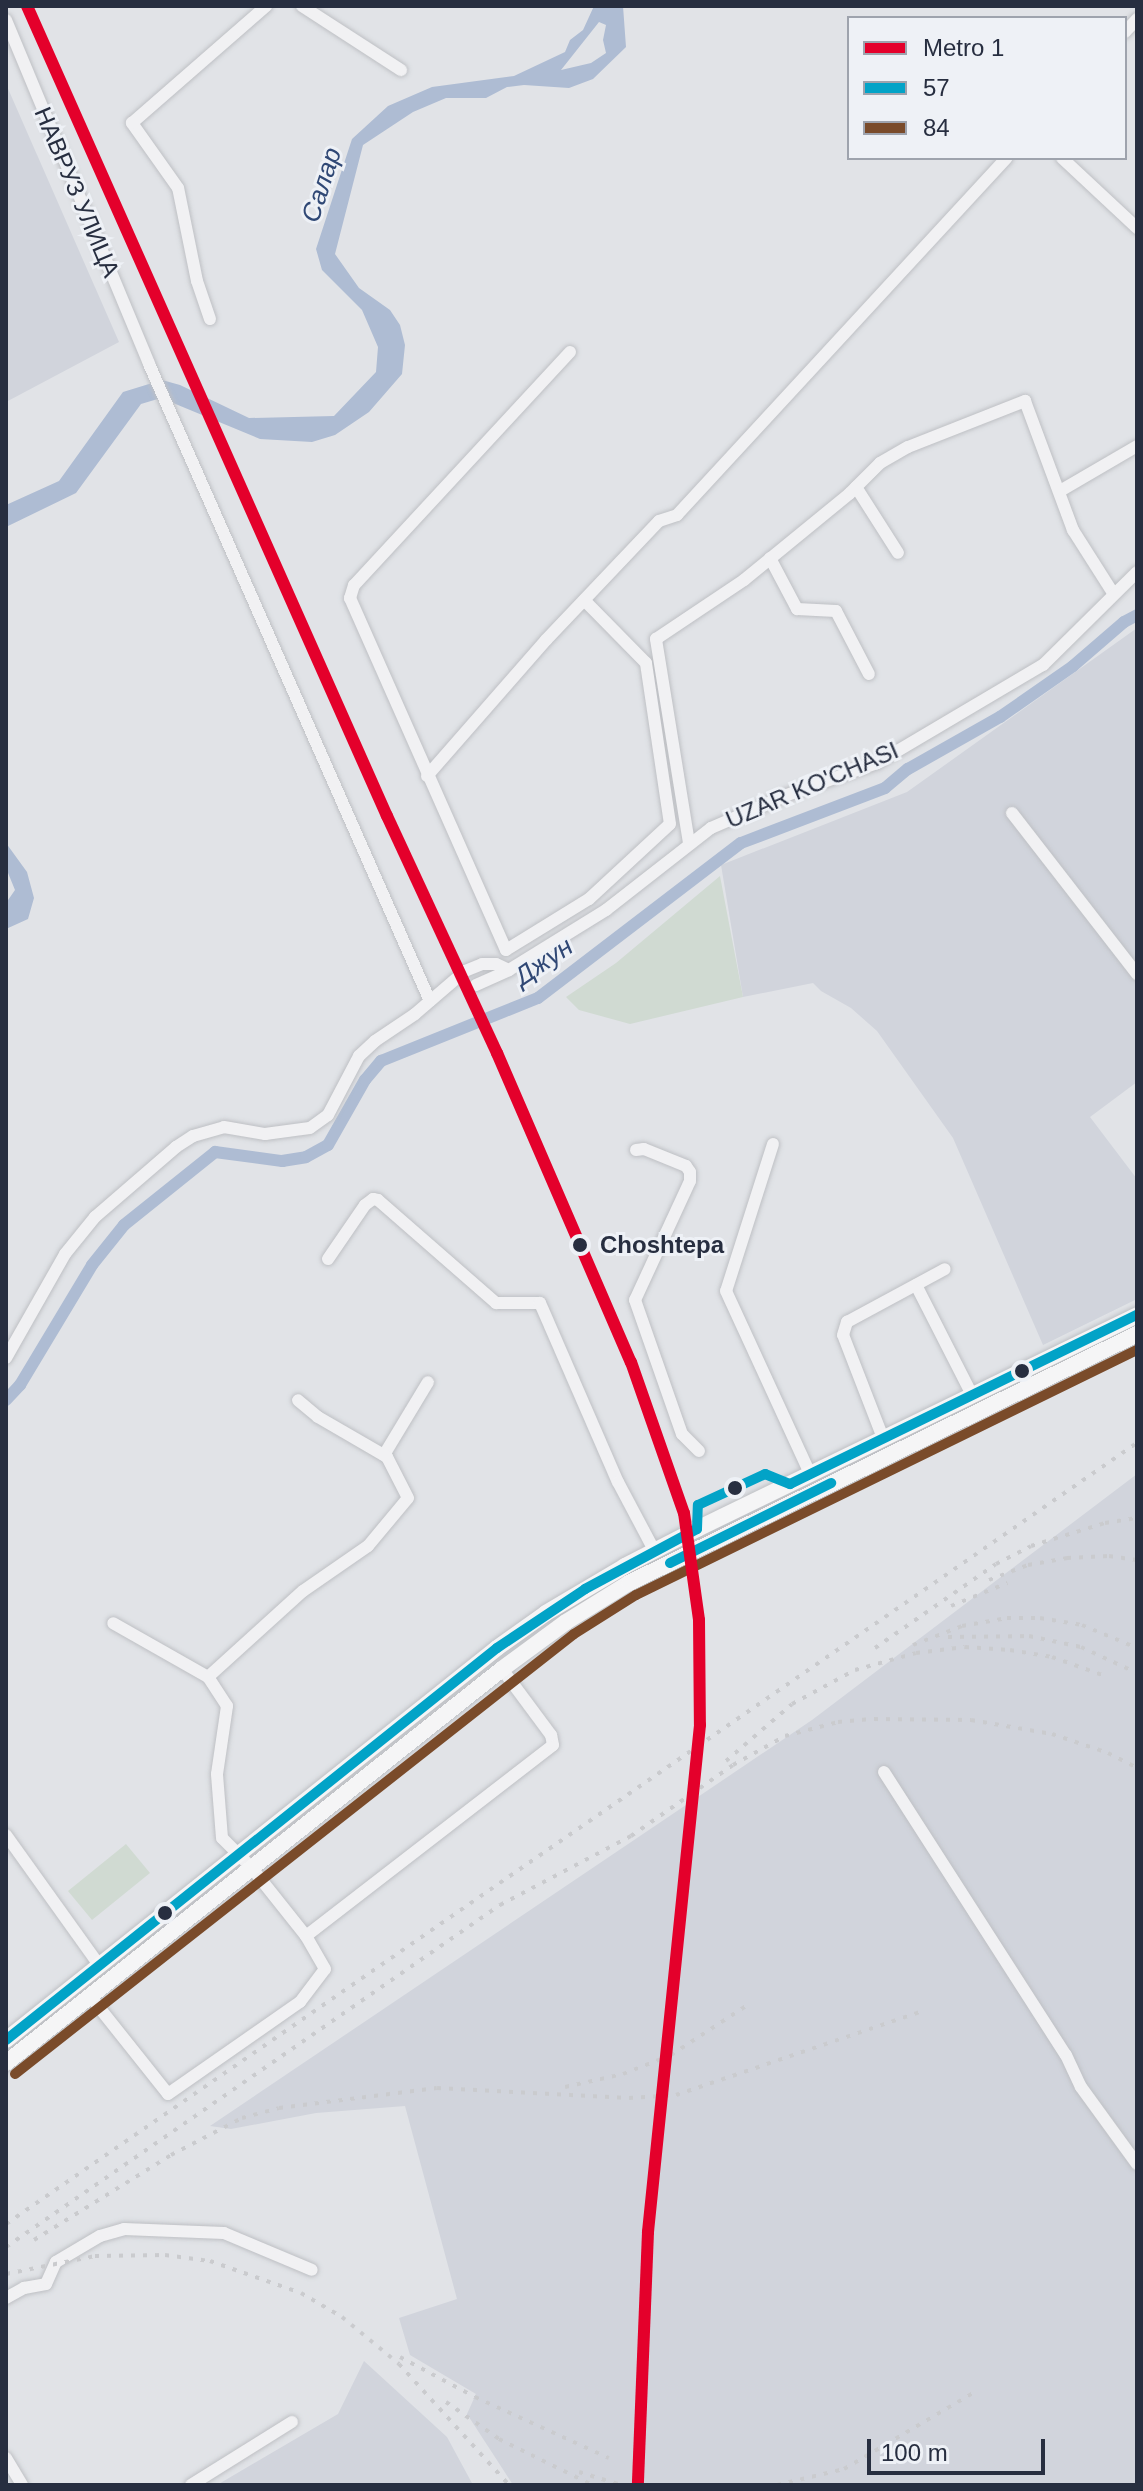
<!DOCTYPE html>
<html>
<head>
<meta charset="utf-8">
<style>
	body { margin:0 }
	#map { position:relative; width:1143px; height:2491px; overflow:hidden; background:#e1e3e7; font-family:Helvetica,sans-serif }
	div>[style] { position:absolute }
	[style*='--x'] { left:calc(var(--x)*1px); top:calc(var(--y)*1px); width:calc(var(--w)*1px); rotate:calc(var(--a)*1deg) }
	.built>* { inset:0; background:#d1d4dc }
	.green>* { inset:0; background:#d0dad2 }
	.water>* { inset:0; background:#aebcd3 }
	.canal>* { height:12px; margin:-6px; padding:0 6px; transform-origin:6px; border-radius:6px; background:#aebcd3 }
	.roads { filter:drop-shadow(0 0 2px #bec0c4) drop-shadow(0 0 2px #bec0c4) }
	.minor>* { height:12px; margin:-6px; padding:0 6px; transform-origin:6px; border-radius:6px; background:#f1f1f3 }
	.major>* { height:16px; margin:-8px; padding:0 8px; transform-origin:8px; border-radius:8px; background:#f5f5f6 }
	.rail>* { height:4px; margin-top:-2px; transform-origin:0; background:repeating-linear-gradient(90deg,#cacbce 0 4px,transparent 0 12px) }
	.bus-1>* { height:10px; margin:-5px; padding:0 5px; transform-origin:5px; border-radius:5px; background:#02a3c7 }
	.bus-2>* { height:10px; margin:-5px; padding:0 5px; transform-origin:5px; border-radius:5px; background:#7a4b2a }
	.metro-1>* { height:12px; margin:-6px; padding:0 6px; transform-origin:6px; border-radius:6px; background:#e4002b }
	.dots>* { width:22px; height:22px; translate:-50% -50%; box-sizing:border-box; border:4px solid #eef1f6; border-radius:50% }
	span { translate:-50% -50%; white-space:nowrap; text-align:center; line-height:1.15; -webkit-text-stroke:6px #eef1f6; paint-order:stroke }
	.street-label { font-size:24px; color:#272e40 }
	.stop-label { font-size:24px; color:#272e40; font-weight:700 }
	.left { translate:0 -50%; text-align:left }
	.water-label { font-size:26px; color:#304875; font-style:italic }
	.frame { position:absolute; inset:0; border:8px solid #272e40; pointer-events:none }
	.legend { position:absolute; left:847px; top:16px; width:280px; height:144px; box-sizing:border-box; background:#eef1f6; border:2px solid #9ea3ad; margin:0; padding:10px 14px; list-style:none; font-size:24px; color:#272e40 }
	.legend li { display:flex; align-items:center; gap:16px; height:40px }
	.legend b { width:40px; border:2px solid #9ea3ad }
	.scale { position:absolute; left:867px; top:2439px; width:178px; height:36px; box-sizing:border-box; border:4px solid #272e40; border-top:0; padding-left:10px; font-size:24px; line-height:28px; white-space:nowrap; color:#272e40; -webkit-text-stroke:6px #eef1f6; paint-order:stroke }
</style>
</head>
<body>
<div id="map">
	<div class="built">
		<i style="clip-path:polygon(6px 84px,119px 342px,6px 402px)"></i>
		<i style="clip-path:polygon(1137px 628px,1137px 1082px,1090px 1117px,1137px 1179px,1137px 1299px,1043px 1345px,953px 1138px,877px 1031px,851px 1008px,821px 991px,813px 983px,743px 997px,721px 865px,907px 792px)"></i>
		<i style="clip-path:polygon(1137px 1474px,1137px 2485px,513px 2485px,467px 2414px,476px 2394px,410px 2355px,399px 2318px,457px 2299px,405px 2106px,316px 2113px,231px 2129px,210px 2126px,812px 1720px)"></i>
		<i style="clip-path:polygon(364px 2361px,447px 2437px,473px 2485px,217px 2485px,338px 2414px)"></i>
	</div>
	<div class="green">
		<i style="clip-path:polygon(720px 876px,743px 997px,630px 1024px,579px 1010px,566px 997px,616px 963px)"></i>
		<i style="clip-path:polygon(126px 1844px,150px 1873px,92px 1920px,68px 1891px)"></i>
	</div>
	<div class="water">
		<i style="clip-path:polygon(evenodd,594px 6px,623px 6px,626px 47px,593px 79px,569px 88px,524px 85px,507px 87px,486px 98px,446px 98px,413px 112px,363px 145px,335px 254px,359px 288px,390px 310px,400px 325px,405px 345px,402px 374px,369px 412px,335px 435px,312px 442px,260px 439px,161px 398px,141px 404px,76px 493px,6px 527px,6px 505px,59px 481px,123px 392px,162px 380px,180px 385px,249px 418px,334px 416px,376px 372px,378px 347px,362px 310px,322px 270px,316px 249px,352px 139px,388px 106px,432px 87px,514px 76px,565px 52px,570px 40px,583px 30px,594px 6px,599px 22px,606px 25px,603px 40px,606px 53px,591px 63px,561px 70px,599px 22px)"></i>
		<i style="clip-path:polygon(6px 843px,27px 872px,34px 898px,28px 919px,6px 929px,6px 903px,15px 890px,6px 868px)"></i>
	</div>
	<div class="canal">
		<i style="--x:6;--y:1400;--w:21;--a:-47"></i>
		<i style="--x:20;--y:1385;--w:140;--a:-59"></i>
		<i style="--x:92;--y:1265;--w:51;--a:-51.3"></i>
		<i style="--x:124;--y:1225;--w:117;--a:-38.7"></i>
		<i style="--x:215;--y:1152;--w:68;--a:7.7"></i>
		<i style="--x:282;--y:1161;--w:24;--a:-9"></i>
		<i style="--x:306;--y:1157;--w:25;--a:-29"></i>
		<i style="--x:328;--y:1145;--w:75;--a:-60.4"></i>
		<i style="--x:365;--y:1080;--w:25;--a:-50"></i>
		<i style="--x:381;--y:1061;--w:169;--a:-21.9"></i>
		<i style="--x:538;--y:998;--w:255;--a:-37.4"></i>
		<i style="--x:741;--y:843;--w:154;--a:-20.9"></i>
		<i style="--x:885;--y:788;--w:30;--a:-40"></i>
		<i style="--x:908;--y:769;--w:106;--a:-29.5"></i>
		<i style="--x:1000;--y:717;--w:89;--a:-34.9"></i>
		<i style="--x:1073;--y:666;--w:67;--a:-40.8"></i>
		<i style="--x:1124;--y:622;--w:15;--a:-28"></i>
	</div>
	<div class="roads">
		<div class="minor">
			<i style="--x:302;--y:6;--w:118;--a:32.9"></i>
			<i style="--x:6;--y:20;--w:373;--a:67.4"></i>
			<i style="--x:149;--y:364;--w:696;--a:66.2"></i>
			<i style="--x:1125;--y:32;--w:18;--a:-47"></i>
			<i style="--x:1062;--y:158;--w:103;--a:43"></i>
			<i style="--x:210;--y:319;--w:40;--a:-108.9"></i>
			<i style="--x:197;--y:281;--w:95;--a:-101.5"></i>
			<i style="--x:178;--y:188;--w:80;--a:-125.3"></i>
			<i style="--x:132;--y:123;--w:178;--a:-41.1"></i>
			<i style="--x:570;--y:352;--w:318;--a:132.8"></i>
			<i style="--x:354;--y:585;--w:14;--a:107"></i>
			<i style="--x:350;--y:598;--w:385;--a:66.1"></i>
			<i style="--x:506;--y:950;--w:97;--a:-31.6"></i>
			<i style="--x:589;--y:899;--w:110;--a:-42.8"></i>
			<i style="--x:670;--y:824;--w:163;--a:-98.5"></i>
			<i style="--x:646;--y:663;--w:88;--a:-134.5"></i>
			<i style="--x:856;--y:487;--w:78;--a:57.5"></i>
			<i style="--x:1060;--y:491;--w:89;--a:-30.3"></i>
			<i style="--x:770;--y:558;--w:58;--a:62.1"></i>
			<i style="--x:797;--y:609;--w:39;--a:3"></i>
			<i style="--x:836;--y:611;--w:71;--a:62.4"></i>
			<i style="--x:427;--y:776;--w:181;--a:-48.8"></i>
			<i style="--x:546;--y:640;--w:164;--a:-46.5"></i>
			<i style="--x:659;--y:521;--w:19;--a:-18"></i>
			<i style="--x:677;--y:515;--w:486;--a:-47.3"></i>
			<i style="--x:1012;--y:813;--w:204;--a:52.2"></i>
			<i style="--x:689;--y:843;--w:207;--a:-99.2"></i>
			<i style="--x:656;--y:639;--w:106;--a:-33.8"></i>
			<i style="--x:744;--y:580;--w:136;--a:-39.3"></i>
			<i style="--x:849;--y:494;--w:44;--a:-45"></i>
			<i style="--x:880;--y:463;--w:32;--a:-30"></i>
			<i style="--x:908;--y:447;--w:126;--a:-21.5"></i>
			<i style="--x:1025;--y:401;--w:138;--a:69.6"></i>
			<i style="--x:1073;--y:530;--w:75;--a:57.6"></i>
			<i style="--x:476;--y:985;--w:36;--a:-24"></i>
			<i style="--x:509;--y:970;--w:114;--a:-31.7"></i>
			<i style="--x:606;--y:910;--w:133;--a:-38"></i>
			<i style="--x:711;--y:828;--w:83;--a:-23.5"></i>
			<i style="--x:787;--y:795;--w:96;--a:-19.6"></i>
			<i style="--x:877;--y:763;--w:193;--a:-30.6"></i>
			<i style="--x:1043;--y:665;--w:132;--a:-44.7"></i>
			<i style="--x:773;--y:1144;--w:154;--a:107.7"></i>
			<i style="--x:726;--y:1291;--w:201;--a:65.3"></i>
			<i style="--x:636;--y:1150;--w:8;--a:-7"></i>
			<i style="--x:644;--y:1149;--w:45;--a:22"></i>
			<i style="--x:686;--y:1166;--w:7;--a:56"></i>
			<i style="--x:690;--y:1172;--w:9;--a:90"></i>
			<i style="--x:690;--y:1181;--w:131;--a:114.8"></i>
			<i style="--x:635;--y:1300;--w:142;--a:70.7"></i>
			<i style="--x:682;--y:1434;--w:24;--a:45"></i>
			<i style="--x:328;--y:1259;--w:65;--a:-55.6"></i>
			<i style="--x:365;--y:1205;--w:10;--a:-37"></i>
			<i style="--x:373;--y:1199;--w:5;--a:11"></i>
			<i style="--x:378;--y:1200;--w:157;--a:41.1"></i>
			<i style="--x:496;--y:1303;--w:44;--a:0"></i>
			<i style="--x:540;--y:1303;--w:195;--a:66.5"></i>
			<i style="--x:618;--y:1482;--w:77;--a:62.1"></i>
			<i style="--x:916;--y:1285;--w:123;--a:63"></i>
			<i style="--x:6;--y:1358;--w:120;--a:-60.4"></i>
			<i style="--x:65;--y:1254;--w:48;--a:-51"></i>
			<i style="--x:95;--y:1217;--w:107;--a:-40.8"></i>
			<i style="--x:176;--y:1147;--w:20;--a:-33"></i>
			<i style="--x:193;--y:1136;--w:32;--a:-16"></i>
			<i style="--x:224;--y:1127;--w:42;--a:9.7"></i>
			<i style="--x:265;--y:1134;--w:45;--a:-7.6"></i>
			<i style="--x:310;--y:1128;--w:22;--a:-36"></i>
			<i style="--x:328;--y:1115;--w:67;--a:-62.3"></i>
			<i style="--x:359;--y:1056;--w:22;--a:-43"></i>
			<i style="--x:375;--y:1041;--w:48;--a:-34"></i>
			<i style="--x:415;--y:1014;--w:66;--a:-40.7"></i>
			<i style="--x:465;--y:971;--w:18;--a:-22"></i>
			<i style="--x:482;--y:964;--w:14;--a:0"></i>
			<i style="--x:496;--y:964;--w:14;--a:25"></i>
			<i style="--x:883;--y:1438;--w:110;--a:-111.2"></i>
			<i style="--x:843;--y:1335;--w:14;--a:-73"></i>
			<i style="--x:847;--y:1322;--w:111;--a:-28.4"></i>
			<i style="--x:384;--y:1455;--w:85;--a:-58.9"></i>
			<i style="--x:208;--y:1677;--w:128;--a:-42.2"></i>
			<i style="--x:303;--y:1591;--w:79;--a:-34.7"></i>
			<i style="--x:368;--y:1546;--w:62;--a:-50.2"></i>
			<i style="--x:408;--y:1498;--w:46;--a:-117.1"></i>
			<i style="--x:387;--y:1457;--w:80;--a:-149.9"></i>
			<i style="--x:318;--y:1417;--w:26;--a:-140"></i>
			<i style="--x:884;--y:1772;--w:336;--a:57.3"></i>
			<i style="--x:1066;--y:2055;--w:35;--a:65"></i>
			<i style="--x:1081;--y:2087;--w:95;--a:54"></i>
			<i style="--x:6;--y:1835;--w:160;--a:54.4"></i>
			<i style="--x:306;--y:1936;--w:312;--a:-37.7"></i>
			<i style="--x:553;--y:1745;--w:10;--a:-101"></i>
			<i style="--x:551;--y:1735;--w:82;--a:-126.6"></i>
			<i style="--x:90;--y:1996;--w:125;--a:51.5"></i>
			<i style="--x:168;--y:2094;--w:161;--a:-34.9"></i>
			<i style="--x:300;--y:2002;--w:41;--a:-52.9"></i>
			<i style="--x:325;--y:1969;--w:38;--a:-120"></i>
			<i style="--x:306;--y:1936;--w:87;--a:-128.5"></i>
			<i style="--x:252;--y:1868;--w:42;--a:-135"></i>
			<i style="--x:222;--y:1838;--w:64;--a:-94.5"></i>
			<i style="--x:217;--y:1774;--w:69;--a:-81.6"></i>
			<i style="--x:227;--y:1706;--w:35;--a:-123"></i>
			<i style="--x:208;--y:1677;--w:109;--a:-150.4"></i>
			<i style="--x:6;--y:2298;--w:21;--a:-29"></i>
			<i style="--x:24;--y:2288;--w:22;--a:-10"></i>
			<i style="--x:46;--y:2284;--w:24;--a:-66"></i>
			<i style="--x:56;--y:2262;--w:51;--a:-30.6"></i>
			<i style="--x:100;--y:2236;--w:25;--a:-16"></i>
			<i style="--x:124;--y:2229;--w:100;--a:2.3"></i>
			<i style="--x:224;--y:2233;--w:95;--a:22.8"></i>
			<i style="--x:6;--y:2458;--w:31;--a:59"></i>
			<i style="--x:191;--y:2485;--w:119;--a:-32"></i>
		</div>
		<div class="major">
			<i style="--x:6;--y:2040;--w:628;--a:-38.6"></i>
			<i style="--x:497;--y:1648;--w:60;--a:-35.5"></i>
			<i style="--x:546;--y:1613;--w:92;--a:-30.7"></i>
			<i style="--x:625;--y:1566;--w:81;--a:-27.2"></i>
			<i style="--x:697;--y:1529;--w:489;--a:-25.9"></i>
			<i style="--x:6;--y:2063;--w:633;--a:-38.46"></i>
			<i style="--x:502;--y:1669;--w:79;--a:-36.3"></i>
			<i style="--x:566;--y:1622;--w:74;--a:-31.8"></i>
			<i style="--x:629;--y:1583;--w:566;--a:-26.11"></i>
		</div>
	</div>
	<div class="rail">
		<i style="--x:989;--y:1580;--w:42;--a:-21"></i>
		<i style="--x:1028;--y:1565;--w:40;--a:-10"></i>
		<i style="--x:1067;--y:1558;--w:42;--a:-2.7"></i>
		<i style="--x:1109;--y:1556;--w:28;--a:8"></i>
		<i style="--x:951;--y:1606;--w:61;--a:-22.3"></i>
		<i style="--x:948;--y:1637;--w:81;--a:-0.7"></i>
		<i style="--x:1029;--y:1636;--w:53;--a:11.9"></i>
		<i style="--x:1081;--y:1647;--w:62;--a:24.9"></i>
		<i style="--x:913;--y:1645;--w:53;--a:-21.2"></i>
		<i style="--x:962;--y:1626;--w:46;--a:-10.1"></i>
		<i style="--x:1007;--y:1618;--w:33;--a:0"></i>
		<i style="--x:1040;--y:1618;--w:43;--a:9.5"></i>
		<i style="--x:1082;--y:1625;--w:60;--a:22.7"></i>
		<i style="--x:875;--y:1648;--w:147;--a:-34.8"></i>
		<i style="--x:996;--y:1564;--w:39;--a:-27"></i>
		<i style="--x:1031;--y:1546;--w:77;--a:-17.3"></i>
		<i style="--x:1105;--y:1523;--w:32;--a:-9"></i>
		<i style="--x:726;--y:1761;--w:87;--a:-40.8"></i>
		<i style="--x:792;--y:1704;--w:72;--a:-28.4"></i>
		<i style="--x:855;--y:1670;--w:63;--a:-15.6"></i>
		<i style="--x:916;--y:1653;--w:49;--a:-7"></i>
		<i style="--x:965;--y:1647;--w:45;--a:3.8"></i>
		<i style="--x:1010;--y:1650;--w:43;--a:9.5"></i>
		<i style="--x:1052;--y:1657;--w:59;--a:19.7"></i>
		<i style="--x:565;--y:2087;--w:59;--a:-12.6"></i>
		<i style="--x:623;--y:2074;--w:52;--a:-21.6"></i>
		<i style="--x:671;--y:2055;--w:90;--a:-33.2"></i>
		<i style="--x:6;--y:2224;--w:1374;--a:-34.63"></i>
		<i style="--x:34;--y:2240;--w:161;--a:-31.8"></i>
		<i style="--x:171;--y:2155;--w:80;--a:-27.5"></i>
		<i style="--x:242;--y:2118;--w:38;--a:-15"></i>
		<i style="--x:279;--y:2108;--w:159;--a:-7.2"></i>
		<i style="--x:437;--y:2088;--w:192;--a:3"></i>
		<i style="--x:629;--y:2098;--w:47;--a:-3.7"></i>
		<i style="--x:676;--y:2095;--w:258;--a:-18.8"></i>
		<i style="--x:6;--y:2247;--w:601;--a:-34.7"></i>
		<i style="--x:500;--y:1905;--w:148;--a:-27.8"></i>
		<i style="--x:631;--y:1836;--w:124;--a:-34.8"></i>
		<i style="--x:733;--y:1765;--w:60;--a:-29.1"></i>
		<i style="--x:785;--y:1736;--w:55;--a:-14.8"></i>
		<i style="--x:838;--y:1722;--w:36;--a:-5"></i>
		<i style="--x:874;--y:1719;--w:97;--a:0.6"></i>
		<i style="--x:971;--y:1720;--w:82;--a:9.8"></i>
		<i style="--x:1052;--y:1734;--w:59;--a:18.7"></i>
		<i style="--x:1108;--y:1753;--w:33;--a:27"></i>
		<i style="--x:6;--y:2274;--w:91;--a:-11.4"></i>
		<i style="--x:95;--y:2256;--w:70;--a:-0.8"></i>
		<i style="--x:165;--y:2255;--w:45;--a:7.6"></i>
		<i style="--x:210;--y:2261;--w:96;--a:19.4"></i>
		<i style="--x:301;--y:2293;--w:48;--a:30.3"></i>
		<i style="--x:342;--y:2317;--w:74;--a:39.5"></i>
		<i style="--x:399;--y:2364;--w:164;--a:47.7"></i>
		<i style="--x:400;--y:2357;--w:85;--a:28.1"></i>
		<i style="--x:475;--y:2397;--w:147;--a:24.5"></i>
		<i style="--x:446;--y:2402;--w:65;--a:34.9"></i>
		<i style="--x:499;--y:2439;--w:104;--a:26.3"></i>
		<i style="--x:579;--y:2472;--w:44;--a:17.2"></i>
		<i style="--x:777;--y:2485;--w:69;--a:-13.4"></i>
		<i style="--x:844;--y:2469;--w:150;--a:-30.5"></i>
	</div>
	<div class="bus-1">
		<i style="--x:670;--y:1563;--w:180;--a:-26.4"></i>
		<i style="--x:6;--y:2040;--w:628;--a:-38.6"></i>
		<i style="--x:497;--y:1648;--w:106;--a:-33.8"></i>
		<i style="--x:585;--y:1589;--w:127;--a:-28.2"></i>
		<i style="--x:697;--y:1529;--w:24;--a:-88"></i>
		<i style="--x:698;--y:1505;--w:74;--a:-24.8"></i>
		<i style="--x:765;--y:1474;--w:27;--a:22"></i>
		<i style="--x:790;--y:1484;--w:386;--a:-26"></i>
	</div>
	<div class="bus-2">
		<i style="--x:15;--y:2074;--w:711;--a:-38.21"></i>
		<i style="--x:574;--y:1634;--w:73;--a:-32.2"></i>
		<i style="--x:636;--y:1595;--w:558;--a:-26.06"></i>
	</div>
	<div class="metro-1">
		<i style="--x:27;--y:6;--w:886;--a:66.04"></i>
		<i style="--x:387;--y:816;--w:261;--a:65.1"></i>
		<i style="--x:497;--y:1053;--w:337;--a:66.6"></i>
		<i style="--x:631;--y:1362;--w:160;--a:70.7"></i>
		<i style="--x:684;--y:1513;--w:108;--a:82"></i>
		<i style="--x:699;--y:1620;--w:105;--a:89.5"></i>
		<i style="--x:700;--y:1725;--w:510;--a:95.86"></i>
		<i style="--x:648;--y:2232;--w:253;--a:92.3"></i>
	</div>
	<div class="dots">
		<i style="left:580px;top:1245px;background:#272e40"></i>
		<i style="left:1022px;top:1371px;background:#272e40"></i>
		<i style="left:735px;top:1488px;background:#272e40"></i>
		<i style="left:165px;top:1913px;background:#272e40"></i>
	</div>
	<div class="street-label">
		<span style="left:77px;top:192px;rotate:67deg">НАВРУЗ УЛИЦА</span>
		<span style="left:812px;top:785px;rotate:-23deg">UZAR KO'CHASI</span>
	</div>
	<div class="stop-label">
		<span class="left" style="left:600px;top:1245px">Choshtepa</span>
	</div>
	<div class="water-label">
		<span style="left:322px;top:185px;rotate:-72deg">Салар</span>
		<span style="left:544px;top:962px;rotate:-34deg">Джун</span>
	</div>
	<div class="frame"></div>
	<ul class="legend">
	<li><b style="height:10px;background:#e4002b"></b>Metro 1</li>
	<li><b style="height:10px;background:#02a3c7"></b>57</li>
	<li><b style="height:10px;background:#7a4b2a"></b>84</li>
	</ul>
	<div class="scale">100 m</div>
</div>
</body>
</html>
